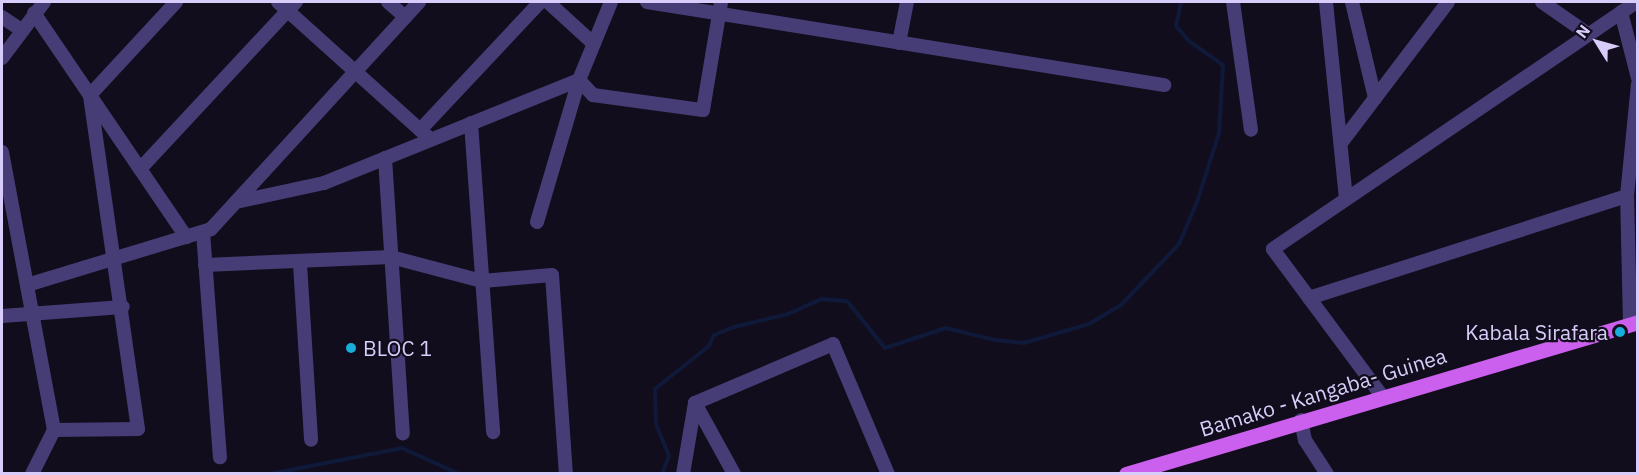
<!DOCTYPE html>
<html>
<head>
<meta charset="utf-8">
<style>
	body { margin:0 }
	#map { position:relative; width:1639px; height:475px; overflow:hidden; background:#120d1c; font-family:"IBM Plex Sans",sans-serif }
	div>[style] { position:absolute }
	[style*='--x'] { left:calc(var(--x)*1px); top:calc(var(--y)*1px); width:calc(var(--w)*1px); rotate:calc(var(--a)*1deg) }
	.stream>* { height:4px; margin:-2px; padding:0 2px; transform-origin:2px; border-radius:2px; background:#0f1939 }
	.street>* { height:14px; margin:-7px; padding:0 7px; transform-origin:7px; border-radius:7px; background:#473d76 }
	.primary>* { height:15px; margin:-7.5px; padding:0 7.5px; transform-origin:7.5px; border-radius:7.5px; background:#cc60ee }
	.dots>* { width:16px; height:16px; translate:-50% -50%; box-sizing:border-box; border:3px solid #120d1c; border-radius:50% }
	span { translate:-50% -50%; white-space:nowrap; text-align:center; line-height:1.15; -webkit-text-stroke:4.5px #120d1c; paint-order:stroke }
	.poi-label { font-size:21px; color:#d8cdfa }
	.right { translate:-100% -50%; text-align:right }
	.left { translate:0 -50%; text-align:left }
	.street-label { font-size:21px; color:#d8cdfa }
	.frame { position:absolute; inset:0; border:3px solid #d8cdfa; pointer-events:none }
	.north { position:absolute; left:1567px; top:12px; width:60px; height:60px; -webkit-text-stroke:4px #120d1c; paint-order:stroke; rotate:307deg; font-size:16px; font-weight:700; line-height:24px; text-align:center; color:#d8cdfa }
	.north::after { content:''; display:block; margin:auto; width:21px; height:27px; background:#d8cdfa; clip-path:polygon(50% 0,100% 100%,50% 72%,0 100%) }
</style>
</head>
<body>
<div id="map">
	<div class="stream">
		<i style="--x:270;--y:474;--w:135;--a:-11.1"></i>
		<i style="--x:402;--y:448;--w:63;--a:24.5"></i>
		<i style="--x:662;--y:474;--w:19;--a:-69"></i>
		<i style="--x:669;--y:456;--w:35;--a:-112"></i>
		<i style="--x:656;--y:423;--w:34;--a:-92"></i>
		<i style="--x:655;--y:389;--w:69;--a:-38.5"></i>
		<i style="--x:709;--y:346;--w:12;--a:-66"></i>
		<i style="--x:714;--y:335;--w:22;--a:-22"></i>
		<i style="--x:734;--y:327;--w:56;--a:-13.5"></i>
		<i style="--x:788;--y:314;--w:37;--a:-24"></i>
		<i style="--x:822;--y:299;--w:25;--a:5"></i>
		<i style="--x:847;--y:301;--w:60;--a:51"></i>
		<i style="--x:885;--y:348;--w:64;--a:-18.2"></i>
		<i style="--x:946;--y:328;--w:50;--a:13.8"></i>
		<i style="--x:995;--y:340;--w:29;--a:6"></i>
		<i style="--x:1024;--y:343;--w:68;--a:-16.3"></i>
		<i style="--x:1089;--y:324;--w:37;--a:-31"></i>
		<i style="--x:1121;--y:305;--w:84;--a:-46.4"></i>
		<i style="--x:1179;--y:244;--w:46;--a:-66.8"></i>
		<i style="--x:1197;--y:202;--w:72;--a:-72.3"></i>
		<i style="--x:1219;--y:133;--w:68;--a:-86.6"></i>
		<i style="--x:1223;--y:65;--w:42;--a:-144.8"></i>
		<i style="--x:1189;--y:41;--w:20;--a:-131"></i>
		<i style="--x:1176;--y:26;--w:25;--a:-78"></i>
	</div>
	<div class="street">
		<i style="--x:278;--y:2;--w:205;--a:42"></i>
		<i style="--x:388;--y:2;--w:23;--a:41"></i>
		<i style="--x:548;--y:2;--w:62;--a:42.4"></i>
		<i style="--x:647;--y:2;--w:524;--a:9.12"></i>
		<i style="--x:1233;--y:2;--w:129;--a:82"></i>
		<i style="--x:1326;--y:2;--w:198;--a:84.2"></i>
		<i style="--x:1352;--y:2;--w:99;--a:76.5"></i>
		<i style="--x:1542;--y:2;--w:56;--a:34.8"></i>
		<i style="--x:1621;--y:12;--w:68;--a:75.6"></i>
		<i style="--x:34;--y:13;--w:271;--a:55.8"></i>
		<i style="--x:2;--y:17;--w:22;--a:34"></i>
		<i style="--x:899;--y:43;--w:42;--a:-79"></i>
		<i style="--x:2;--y:58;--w:70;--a:-53.1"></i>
		<i style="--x:579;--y:80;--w:21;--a:47"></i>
		<i style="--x:593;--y:95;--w:111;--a:7.8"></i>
		<i style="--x:703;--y:110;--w:109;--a:-80.5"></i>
		<i style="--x:471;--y:123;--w:310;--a:85.9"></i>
		<i style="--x:420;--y:130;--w:175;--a:-46.8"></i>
		<i style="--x:1341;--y:143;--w:177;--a:-52.8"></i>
		<i style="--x:2;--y:152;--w:283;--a:79.4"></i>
		<i style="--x:385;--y:158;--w:276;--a:86.3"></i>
		<i style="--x:140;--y:169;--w:229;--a:-47"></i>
		<i style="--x:236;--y:202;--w:90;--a:-12.2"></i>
		<i style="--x:324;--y:183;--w:275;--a:-22"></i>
		<i style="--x:537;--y:222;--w:148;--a:-73.5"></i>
		<i style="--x:579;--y:80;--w:84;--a:-67.7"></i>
		<i style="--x:203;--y:232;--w:226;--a:85.7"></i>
		<i style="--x:300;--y:264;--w:176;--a:86.4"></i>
		<i style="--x:205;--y:265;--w:186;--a:-2.5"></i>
		<i style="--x:391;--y:257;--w:94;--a:14.8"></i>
		<i style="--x:482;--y:281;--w:70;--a:-4.9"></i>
		<i style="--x:552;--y:275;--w:199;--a:86"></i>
		<i style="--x:27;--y:285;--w:192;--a:-16.9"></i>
		<i style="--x:211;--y:229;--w:308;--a:-47.5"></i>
		<i style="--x:1309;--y:298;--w:334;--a:-17.8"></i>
		<i style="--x:2;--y:316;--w:121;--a:-4.3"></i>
		<i style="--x:1630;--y:324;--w:128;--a:-91.3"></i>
		<i style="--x:1627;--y:196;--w:113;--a:-84.4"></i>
		<i style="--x:1382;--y:396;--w:183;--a:-126.6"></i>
		<i style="--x:1273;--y:249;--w:439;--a:-34.2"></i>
		<i style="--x:695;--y:403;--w:150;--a:-23.1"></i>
		<i style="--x:833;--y:344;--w:141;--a:67.1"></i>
		<i style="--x:695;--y:403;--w:81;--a:61.2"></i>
		<i style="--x:1301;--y:420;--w:20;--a:79"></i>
		<i style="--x:1305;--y:440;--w:40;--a:57.1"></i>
		<i style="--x:32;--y:474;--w:49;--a:-63.4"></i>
		<i style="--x:54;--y:430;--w:84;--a:-0.7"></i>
		<i style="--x:138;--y:429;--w:337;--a:-98.2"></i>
		<i style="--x:90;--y:95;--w:127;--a:-47.2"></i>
		<i style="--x:683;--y:474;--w:72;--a:-80.4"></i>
	</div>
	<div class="primary">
		<i style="--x:1126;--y:474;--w:534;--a:-16.53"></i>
	</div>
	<div class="dots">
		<i style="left:1620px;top:332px;background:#17aedc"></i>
		<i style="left:351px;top:348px;background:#17aedc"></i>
	</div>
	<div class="poi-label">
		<span class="right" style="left:1608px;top:332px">Kabala Sirafara</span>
		<span class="left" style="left:363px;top:348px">BLOC 1</span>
	</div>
	<div class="street-label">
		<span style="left:1323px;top:392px;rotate:-17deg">Bamako - Kangaba- Guinea</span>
	</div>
	<div class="frame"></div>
	<div class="north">N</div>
</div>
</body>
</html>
